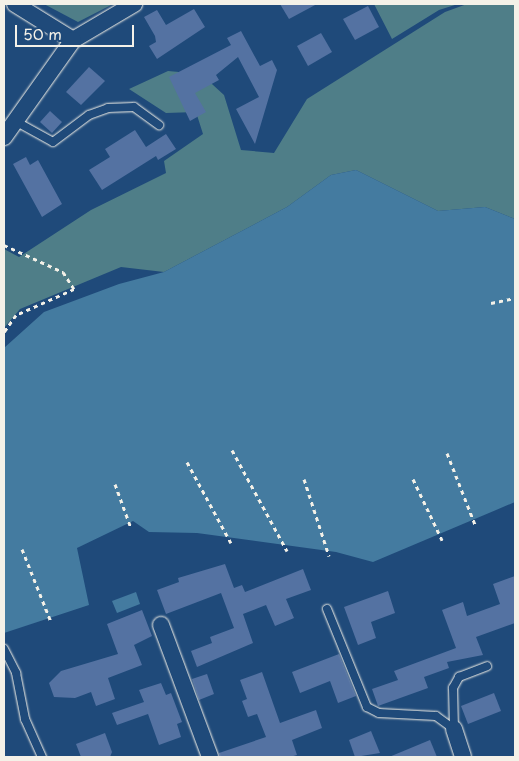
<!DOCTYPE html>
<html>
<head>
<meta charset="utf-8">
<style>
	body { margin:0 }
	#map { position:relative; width:519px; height:761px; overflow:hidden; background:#1f4a7a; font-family:"Playpen Sans",sans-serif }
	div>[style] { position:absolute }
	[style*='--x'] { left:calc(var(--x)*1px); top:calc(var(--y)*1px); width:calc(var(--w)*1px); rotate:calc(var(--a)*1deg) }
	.green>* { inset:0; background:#4f7e88 }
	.water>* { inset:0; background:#447ba0 }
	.building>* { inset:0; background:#5472a2 }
	.path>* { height:3px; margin-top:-1.5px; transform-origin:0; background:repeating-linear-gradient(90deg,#f4f1e8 0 4px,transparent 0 8px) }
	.roads { filter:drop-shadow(0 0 1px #f4f1e8) drop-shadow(0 0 1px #f4f1e8) }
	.service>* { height:8px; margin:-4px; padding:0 4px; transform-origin:4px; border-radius:4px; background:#1f4a7a }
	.minor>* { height:16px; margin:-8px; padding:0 8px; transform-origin:8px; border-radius:8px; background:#1f4a7a }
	span { translate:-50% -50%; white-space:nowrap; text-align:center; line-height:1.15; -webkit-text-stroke:5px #1f4a7a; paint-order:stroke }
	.frame { position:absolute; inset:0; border:5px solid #f4f1e8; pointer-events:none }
	.scale { position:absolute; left:15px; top:25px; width:119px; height:22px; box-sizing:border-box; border:2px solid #f4f1e8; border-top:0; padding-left:6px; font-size:15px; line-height:18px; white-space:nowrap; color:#f4f1e8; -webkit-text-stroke:4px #1f4a7a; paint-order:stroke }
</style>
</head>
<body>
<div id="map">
	<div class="green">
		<i style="clip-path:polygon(44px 4px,113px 4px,78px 22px)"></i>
		<i style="clip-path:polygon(374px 4px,458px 4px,439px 10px,392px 39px)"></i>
		<i style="clip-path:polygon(467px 4px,515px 4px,515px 219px,485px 207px,438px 211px,356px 170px,331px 175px,287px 207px,164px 272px,121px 267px,20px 309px,4px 328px,4px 249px,19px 257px,91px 210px,166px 173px,164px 161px,203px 134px,196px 112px,166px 113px,129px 89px,168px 71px,201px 74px,224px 95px,241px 150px,274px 153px,307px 99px,445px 12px)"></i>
	</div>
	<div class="water">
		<i style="clip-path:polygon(356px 170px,438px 211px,485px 207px,515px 219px,515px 502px,373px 562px,336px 552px,197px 533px,149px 532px,133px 521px,77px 548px,89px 605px,4px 633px,4px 348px,44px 312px,119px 284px,164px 272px,287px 207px,331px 175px)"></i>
		<i style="clip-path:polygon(136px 592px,140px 604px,117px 613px,112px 601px)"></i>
	</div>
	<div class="building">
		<i style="clip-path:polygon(280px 4px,317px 4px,289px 19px)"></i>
		<i style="clip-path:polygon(368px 6px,379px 27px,355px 40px,343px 19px)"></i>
		<i style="clip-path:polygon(194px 9px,205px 27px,157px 59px,149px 46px,156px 42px,155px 36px,144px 17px,157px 10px,166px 25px)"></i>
		<i style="clip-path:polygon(241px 31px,260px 66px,272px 60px,277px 70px,255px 144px,236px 109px,259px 97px,238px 57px,216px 75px,219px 80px,195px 93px,206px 112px,190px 121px,169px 77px,231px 45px,227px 38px)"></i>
		<i style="clip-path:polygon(321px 33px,332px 52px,308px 66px,297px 46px)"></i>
		<i style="clip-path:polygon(89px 67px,105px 81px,81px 105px,66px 92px)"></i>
		<i style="clip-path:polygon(50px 111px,62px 122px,52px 133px,40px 122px)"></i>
		<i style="clip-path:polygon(135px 130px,146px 147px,166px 134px,176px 149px,158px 160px,156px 156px,102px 190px,89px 170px,110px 157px,105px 149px)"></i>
		<i style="clip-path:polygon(26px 157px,30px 165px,38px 160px,62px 204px,42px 217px,13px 164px)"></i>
		<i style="clip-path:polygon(225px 564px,234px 588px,242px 585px,245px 592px,303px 569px,311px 590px,286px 599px,294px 618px,275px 626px,266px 605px,243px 614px,253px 643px,197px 667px,191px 651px,212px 643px,210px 637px,234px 628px,221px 593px,166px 614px,157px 590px,179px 582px,178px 578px)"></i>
		<i style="clip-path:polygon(515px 576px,515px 623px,476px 637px,483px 655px,447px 662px,449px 668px,424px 677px,428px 688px,378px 706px,372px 689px,398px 680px,394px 671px,456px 648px,442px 610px,463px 602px,467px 616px,500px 604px,493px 584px)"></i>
		<i style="clip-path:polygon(388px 591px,395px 613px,371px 622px,376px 638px,358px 645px,344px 607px)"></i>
		<i style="clip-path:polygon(142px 610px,152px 636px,134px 645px,142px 665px,108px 678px,115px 699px,96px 706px,91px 692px,75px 698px,54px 697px,49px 683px,61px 671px,118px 654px,107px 624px)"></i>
		<i style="clip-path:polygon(339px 654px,356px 696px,338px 703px,330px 681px,300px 693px,292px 672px)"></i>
		<i style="clip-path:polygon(262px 672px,280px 723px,316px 710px,322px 728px,292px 740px,297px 755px,290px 757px,220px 757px,219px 753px,266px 737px,257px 714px,248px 717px,242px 701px,247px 699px,240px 680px)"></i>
		<i style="clip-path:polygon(207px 674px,214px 694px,199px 700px,192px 679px)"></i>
		<i style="clip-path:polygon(161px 683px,166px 695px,171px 693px,182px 722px,177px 724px,181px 737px,159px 745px,148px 714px,117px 725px,112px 713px,144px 702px,139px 690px)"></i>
		<i style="clip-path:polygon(494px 693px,501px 711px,468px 724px,461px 706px)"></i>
		<i style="clip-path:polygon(371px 731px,380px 753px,355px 757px,349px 740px)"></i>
		<i style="clip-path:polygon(105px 733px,112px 752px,110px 757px,81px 757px,76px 744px)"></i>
		<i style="clip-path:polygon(430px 740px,437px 757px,389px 757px)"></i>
	</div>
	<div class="path">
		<i style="--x:4;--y:245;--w:65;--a:24.6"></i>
		<i style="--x:63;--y:272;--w:20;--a:57"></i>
		<i style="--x:74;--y:289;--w:64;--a:155.9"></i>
		<i style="--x:16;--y:315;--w:21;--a:125"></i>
		<i style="--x:491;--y:303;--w:25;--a:-12"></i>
		<i style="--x:232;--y:450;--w:115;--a:61.4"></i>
		<i style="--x:447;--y:453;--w:79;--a:68.6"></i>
		<i style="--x:187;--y:462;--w:92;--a:61.5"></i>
		<i style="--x:304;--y:479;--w:81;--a:72"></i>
		<i style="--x:413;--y:479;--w:68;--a:64.6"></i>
		<i style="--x:115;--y:484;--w:47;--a:70"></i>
		<i style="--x:22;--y:549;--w:79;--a:68.3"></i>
	</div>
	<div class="roads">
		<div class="service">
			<i style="--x:15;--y:121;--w:43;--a:28.9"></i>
			<i style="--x:53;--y:142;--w:45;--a:-36.9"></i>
			<i style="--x:89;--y:115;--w:20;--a:-20"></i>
			<i style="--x:108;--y:108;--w:26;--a:-2"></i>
			<i style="--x:134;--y:107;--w:31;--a:36"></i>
			<i style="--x:327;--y:609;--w:106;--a:67.8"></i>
			<i style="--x:367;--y:707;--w:13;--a:27"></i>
			<i style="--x:379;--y:713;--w:57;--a:3"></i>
			<i style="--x:436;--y:716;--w:22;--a:36"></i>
			<i style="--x:4;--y:649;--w:27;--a:63"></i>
			<i style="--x:16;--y:673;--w:47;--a:78.9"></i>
			<i style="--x:25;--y:719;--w:42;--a:65.9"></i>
			<i style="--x:454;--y:729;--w:41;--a:-91.4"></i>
			<i style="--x:453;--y:688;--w:13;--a:-61"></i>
			<i style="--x:459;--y:677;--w:30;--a:-21"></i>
		</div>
		<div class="minor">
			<i style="--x:15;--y:4;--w:68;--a:31.8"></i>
			<i style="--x:73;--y:40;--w:71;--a:-30.5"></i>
			<i style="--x:4;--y:137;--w:119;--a:-54.6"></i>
			<i style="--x:161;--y:625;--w:141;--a:69.6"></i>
			<i style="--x:454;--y:729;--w:29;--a:72"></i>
		</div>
	</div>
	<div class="frame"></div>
	<div class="scale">50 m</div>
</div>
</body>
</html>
